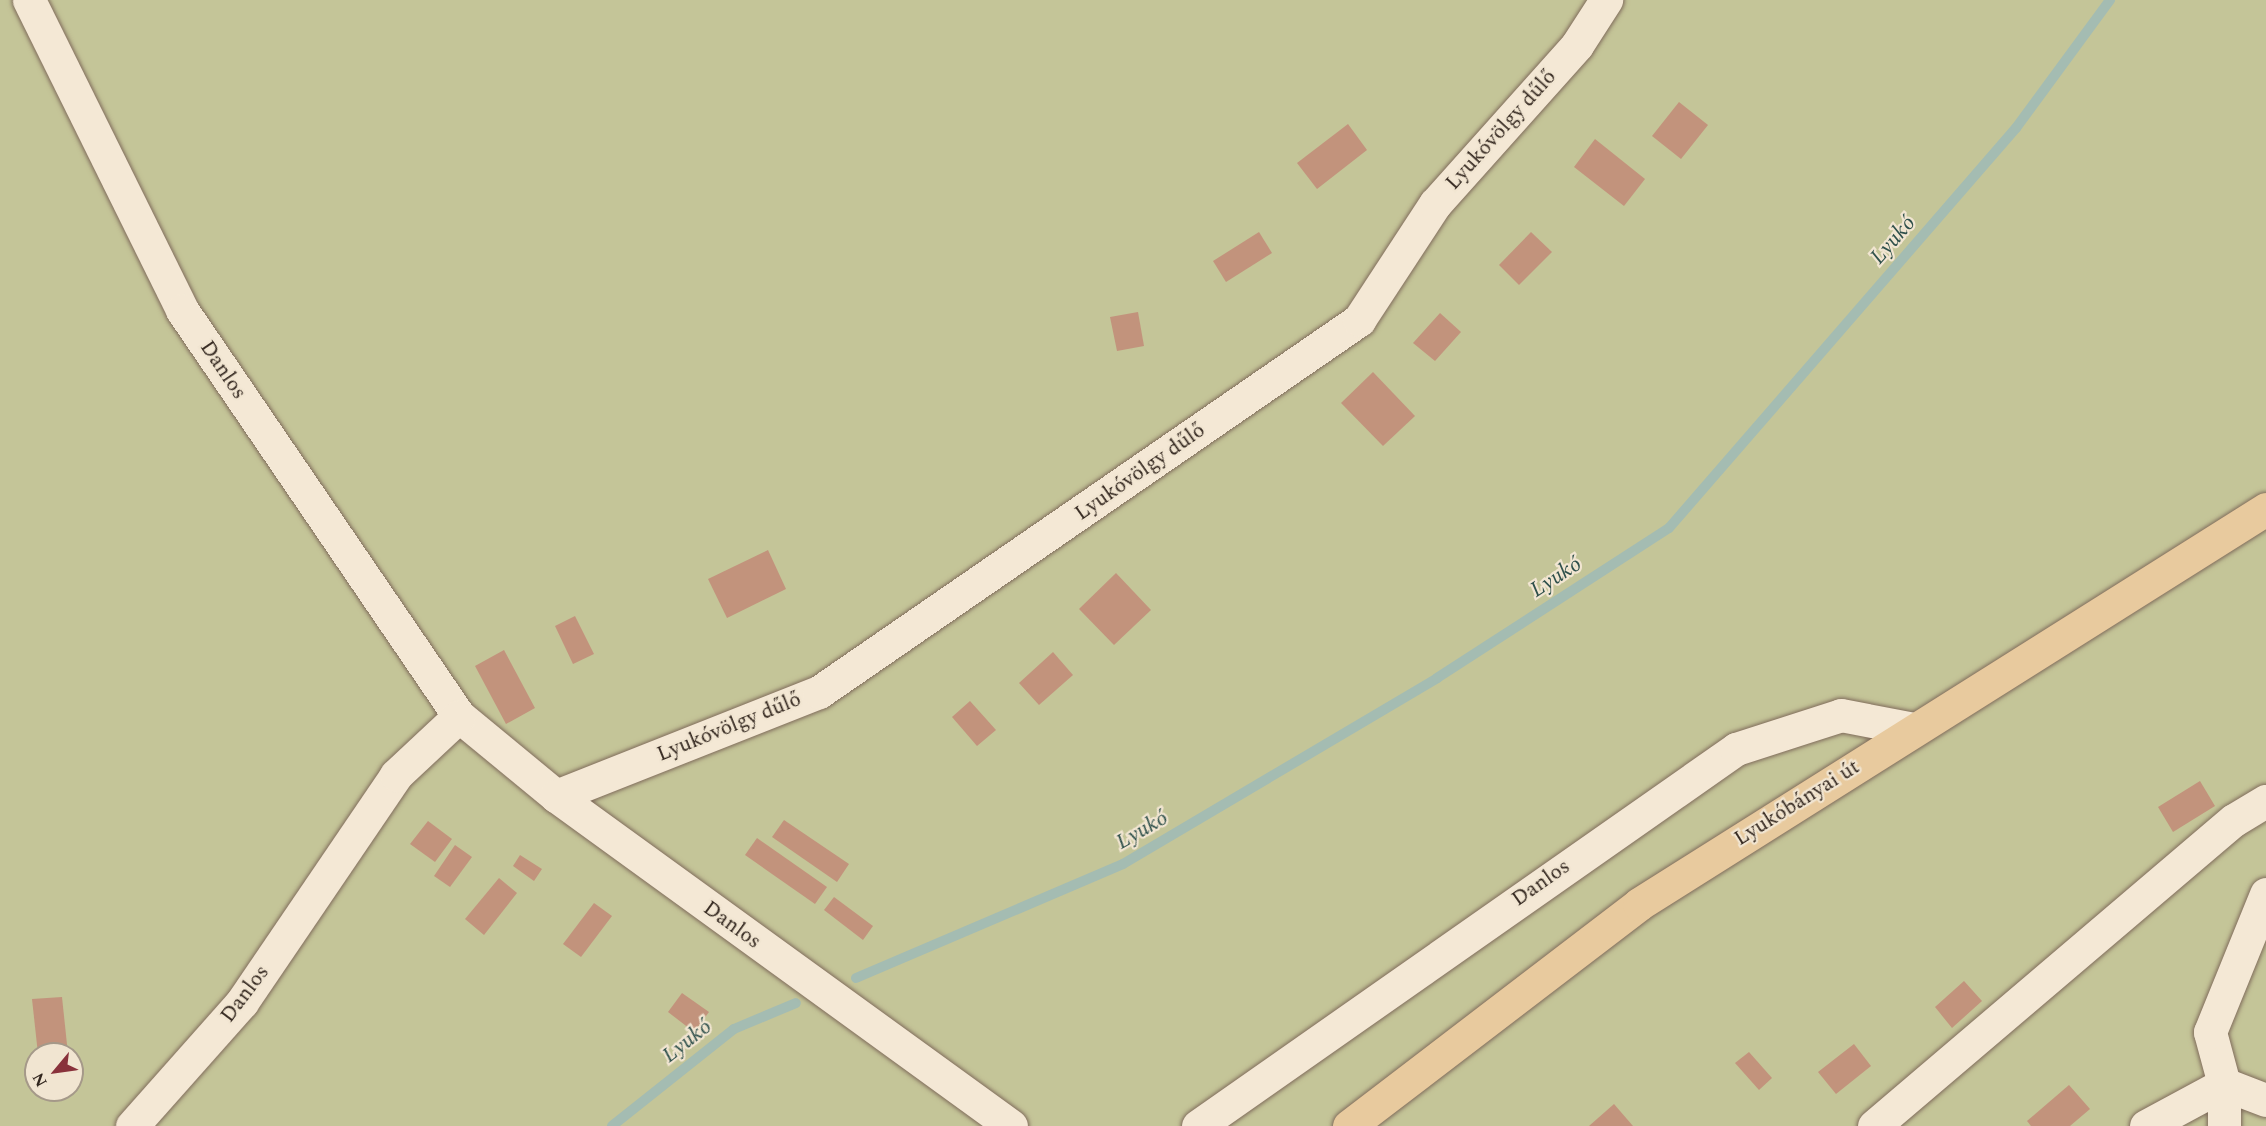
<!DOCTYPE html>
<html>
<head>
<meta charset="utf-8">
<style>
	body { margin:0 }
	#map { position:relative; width:2266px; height:1126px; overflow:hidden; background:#e8d9c3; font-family:Spectral,serif }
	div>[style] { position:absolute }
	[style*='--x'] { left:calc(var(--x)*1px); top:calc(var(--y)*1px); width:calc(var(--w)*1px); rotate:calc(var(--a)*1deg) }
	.green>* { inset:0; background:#c4c598 }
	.stream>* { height:10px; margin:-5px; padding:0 5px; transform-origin:5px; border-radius:5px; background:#a4bcb2 }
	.building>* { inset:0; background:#c2937c }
	.roads { filter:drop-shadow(0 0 2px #806c5c) drop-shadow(0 0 2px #806c5c) }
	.minor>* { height:33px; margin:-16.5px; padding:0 16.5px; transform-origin:16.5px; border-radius:16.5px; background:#f4e8d5 }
	.major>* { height:33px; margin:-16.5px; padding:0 16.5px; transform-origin:16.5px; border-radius:16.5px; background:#e8ca9e }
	span { translate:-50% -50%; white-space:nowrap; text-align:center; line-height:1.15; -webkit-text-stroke:4.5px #f1e5d1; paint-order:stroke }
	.street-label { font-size:21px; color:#32261e }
	.water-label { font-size:22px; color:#2f504b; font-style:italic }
	.north { position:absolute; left:24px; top:1042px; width:60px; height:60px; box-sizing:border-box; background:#f1e5d1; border:2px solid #a59989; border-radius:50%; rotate:241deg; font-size:16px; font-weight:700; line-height:24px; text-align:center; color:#32261e }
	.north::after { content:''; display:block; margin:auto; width:21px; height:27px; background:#89323b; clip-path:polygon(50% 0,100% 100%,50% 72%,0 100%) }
</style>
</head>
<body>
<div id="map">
	<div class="green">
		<i style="clip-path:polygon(evenodd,0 0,2266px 0,2266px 1126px,0 1126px,0 0,36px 1054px,72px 1054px,72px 1090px,36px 1090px,36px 1054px)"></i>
	</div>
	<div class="stream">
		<i style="--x:856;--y:978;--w:290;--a:-23.1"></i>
		<i style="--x:1123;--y:864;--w:365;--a:-30.6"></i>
		<i style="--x:1437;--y:678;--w:276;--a:-32.9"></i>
		<i style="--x:1669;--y:528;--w:530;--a:-49.06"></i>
		<i style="--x:2016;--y:128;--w:159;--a:-53.7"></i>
		<i style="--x:612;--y:1126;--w:156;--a:-38.5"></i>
		<i style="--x:734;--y:1029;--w:67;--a:-22.8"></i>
	</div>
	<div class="building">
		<i style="clip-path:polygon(1679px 102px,1708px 125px,1681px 159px,1652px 136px)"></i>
		<i style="clip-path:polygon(1348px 124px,1367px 150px,1317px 189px,1297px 163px)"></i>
		<i style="clip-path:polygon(1595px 139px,1645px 179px,1624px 206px,1574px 167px)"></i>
		<i style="clip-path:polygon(1259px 232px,1272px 253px,1226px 282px,1213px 261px)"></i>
		<i style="clip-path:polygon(1531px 232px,1552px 252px,1519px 285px,1499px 265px)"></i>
		<i style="clip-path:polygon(1138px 312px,1144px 346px,1117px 351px,1110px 317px)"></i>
		<i style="clip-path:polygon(1440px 313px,1461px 332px,1435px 361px,1413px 343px)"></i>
		<i style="clip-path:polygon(1373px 372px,1415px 416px,1383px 446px,1341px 403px)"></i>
		<i style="clip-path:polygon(768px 550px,786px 589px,727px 618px,708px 579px)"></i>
		<i style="clip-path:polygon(1116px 573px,1151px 610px,1114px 645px,1079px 609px)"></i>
		<i style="clip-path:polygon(575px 616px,594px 654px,573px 664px,555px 626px)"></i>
		<i style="clip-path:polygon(504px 650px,535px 708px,506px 724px,475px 666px)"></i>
		<i style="clip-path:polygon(1053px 652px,1073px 675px,1039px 705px,1019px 683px)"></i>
		<i style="clip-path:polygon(970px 701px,996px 730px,977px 746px,952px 717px)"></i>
		<i style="clip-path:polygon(2200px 781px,2215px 806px,2173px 832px,2158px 807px)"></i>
		<i style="clip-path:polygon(784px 820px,849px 864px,837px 882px,772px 837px)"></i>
		<i style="clip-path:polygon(428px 821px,452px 839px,435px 862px,410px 844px)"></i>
		<i style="clip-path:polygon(757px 838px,827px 887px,815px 904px,745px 855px)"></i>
		<i style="clip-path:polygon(455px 845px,472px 857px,450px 887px,434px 876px)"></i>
		<i style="clip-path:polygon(520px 855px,542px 869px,534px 881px,513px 866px)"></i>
		<i style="clip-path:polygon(499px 878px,517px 893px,484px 935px,465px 919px)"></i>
		<i style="clip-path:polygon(834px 897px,873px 926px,863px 940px,824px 910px)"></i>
		<i style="clip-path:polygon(594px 903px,612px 916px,581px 957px,563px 944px)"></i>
		<i style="clip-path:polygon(1964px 981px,1982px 1001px,1952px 1028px,1935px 1007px)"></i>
		<i style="clip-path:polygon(682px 993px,709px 1012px,694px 1032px,668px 1012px)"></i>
		<i style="clip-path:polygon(62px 997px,68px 1054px,38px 1054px,32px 999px)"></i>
		<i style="clip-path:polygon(1854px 1044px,1871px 1066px,1836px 1094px,1818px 1072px)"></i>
		<i style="clip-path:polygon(1749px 1052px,1772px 1078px,1759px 1090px,1735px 1063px)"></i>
		<i style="clip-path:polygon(2069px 1085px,2090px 1109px,2070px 1126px,2031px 1126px,2027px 1121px)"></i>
		<i style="clip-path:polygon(1614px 1104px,1633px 1126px,1589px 1126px)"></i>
	</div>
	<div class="roads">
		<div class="minor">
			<i style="--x:29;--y:0;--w:346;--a:63.7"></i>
			<i style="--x:182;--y:310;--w:491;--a:55.7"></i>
			<i style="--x:459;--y:716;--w:126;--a:39.5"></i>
			<i style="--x:556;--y:796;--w:562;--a:35.95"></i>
			<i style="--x:556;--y:796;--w:283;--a:-21.6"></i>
			<i style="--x:819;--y:692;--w:656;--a:-34.56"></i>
			<i style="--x:1359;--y:320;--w:139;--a:-56.8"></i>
			<i style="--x:1435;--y:204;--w:213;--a:-48.2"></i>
			<i style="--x:1577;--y:45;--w:54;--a:-57.2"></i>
			<i style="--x:2224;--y:1084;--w:45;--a:20.9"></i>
			<i style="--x:132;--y:1126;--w:166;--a:-48.4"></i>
			<i style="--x:242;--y:1002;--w:274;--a:-55.8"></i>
			<i style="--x:396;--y:775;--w:86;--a:-43.1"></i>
			<i style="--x:1198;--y:1126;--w:657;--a:-35.02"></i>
			<i style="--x:1736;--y:749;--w:110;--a:-17.9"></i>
			<i style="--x:1841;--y:715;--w:74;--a:10.9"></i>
			<i style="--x:1874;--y:1126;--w:472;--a:-40.4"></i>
			<i style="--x:2234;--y:820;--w:37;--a:-31"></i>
			<i style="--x:2146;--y:1126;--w:89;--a:-28.3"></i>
			<i style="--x:2224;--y:1126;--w:42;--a:-90"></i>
			<i style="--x:2224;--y:1084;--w:54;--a:-105.1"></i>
			<i style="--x:2210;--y:1032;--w:149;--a:-67.9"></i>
		</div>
		<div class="major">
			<i style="--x:1349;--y:1126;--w:365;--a:-37.4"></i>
			<i style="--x:1639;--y:904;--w:741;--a:-32.21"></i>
		</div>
	</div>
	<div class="street-label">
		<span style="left:1501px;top:130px;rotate:-48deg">Lyukóvölgy dűlő</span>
		<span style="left:223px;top:370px;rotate:56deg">Danlos</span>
		<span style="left:1140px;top:472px;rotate:-35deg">Lyukóvölgy dűlő</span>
		<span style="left:729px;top:727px;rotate:-22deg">Lyukóvölgy dűlő</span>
		<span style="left:1797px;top:803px;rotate:-32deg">Lyukóbányai út</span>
		<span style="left:1541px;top:883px;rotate:-35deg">Danlos</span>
		<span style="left:732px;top:925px;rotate:36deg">Danlos</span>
		<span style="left:245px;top:994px;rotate:-53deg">Danlos</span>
	</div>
	<div class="water-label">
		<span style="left:1893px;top:240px;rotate:-49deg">Lyukó</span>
		<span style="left:1556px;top:577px;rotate:-33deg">Lyukó</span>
		<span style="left:1142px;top:830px;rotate:-30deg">Lyukó</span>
		<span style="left:687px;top:1041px;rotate:-38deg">Lyukó</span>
	</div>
	<div class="north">N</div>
</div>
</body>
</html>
